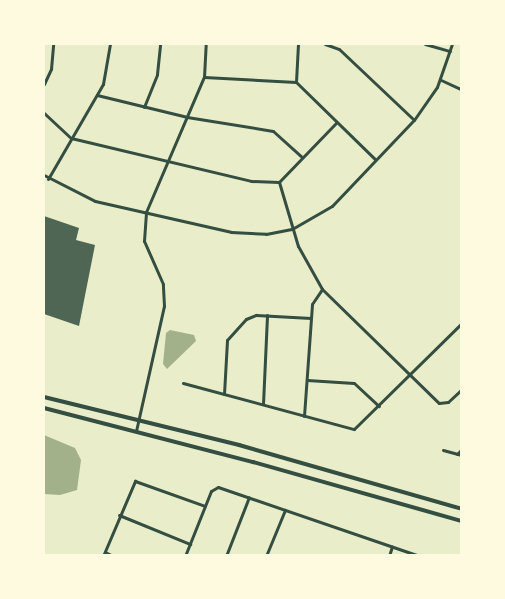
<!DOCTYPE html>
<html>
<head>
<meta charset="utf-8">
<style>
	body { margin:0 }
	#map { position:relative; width:505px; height:599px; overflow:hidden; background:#e9edc9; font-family:"Archivo Narrow",sans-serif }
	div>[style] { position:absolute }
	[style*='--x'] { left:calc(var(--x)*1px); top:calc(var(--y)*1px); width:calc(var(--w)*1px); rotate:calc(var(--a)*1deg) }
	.water>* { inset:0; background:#a3b18a }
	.building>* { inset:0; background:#4f6655 }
	.minor>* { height:3px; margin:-1.5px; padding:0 1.5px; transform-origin:1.5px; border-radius:1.5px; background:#344e41 }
	.secondary>* { height:4px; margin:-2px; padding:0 2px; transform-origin:2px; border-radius:2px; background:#344e41 }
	span { translate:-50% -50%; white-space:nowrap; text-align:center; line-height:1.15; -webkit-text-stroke:6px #fefae0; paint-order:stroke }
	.frame { position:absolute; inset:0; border:45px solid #fefae0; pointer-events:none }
</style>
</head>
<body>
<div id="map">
	<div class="water">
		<i style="clip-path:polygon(170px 330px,194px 335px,196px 341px,167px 369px,163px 364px,166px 333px)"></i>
		<i style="clip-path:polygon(44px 435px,75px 448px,81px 460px,77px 490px,60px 495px,44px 494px)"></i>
	</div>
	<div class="building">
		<i style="clip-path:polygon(44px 216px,79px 228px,76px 240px,95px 245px,79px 326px,44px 314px)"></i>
	</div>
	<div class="minor">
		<i style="--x:325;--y:44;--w:15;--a:20"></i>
		<i style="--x:339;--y:49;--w:103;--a:43.4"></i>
		<i style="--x:425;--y:44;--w:26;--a:16"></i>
		<i style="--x:204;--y:77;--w:92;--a:3.1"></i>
		<i style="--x:296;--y:82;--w:110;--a:44.3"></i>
		<i style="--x:441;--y:80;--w:23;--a:25"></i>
		<i style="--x:296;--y:82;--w:38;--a:-87"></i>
		<i style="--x:44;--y:84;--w:17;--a:-65"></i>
		<i style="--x:51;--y:69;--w:25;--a:-85"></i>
		<i style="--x:97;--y:95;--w:93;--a:13.7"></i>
		<i style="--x:187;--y:117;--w:87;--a:9.2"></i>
		<i style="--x:273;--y:131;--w:39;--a:42"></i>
		<i style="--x:144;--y:107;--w:35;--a:-68"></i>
		<i style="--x:157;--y:74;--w:30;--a:-84"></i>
		<i style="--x:44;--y:113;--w:37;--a:43"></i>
		<i style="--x:71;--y:138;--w:185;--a:13.4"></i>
		<i style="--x:251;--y:181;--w:28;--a:2"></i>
		<i style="--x:462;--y:147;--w:11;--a:90"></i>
		<i style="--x:44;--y:175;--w:57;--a:27"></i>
		<i style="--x:95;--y:201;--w:139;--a:12.8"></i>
		<i style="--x:231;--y:232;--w:35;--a:3"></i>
		<i style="--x:266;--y:234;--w:26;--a:-11"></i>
		<i style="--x:292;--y:229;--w:46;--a:-29.9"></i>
		<i style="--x:332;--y:206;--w:119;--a:-46.4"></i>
		<i style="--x:414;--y:120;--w:40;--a:-55.1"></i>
		<i style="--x:437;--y:87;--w:46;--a:-70.8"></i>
		<i style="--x:48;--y:179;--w:110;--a:-59.9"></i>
		<i style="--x:103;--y:84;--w:41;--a:-80.1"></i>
		<i style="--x:279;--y:182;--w:67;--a:73.5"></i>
		<i style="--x:298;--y:246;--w:49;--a:60.8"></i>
		<i style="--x:322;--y:289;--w:163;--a:44.3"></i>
		<i style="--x:439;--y:403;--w:9;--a:-6"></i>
		<i style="--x:448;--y:402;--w:19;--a:-43"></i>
		<i style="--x:279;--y:182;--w:83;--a:-46"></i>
		<i style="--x:307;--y:380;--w:47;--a:3.7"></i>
		<i style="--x:354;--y:383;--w:34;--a:43"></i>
		<i style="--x:183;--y:383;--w:177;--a:15.1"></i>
		<i style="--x:354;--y:429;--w:151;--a:-44.5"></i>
		<i style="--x:224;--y:394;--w:54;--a:-86.8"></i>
		<i style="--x:227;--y:340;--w:28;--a:-48"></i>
		<i style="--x:246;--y:319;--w:11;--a:-22"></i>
		<i style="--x:256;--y:315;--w:55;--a:3.1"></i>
		<i style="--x:263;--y:404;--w:89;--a:-87.4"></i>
		<i style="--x:304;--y:416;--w:112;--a:-85.9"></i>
		<i style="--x:312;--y:304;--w:18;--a:-56"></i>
		<i style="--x:136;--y:431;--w:128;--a:-77.4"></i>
		<i style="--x:164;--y:306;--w:22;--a:-93"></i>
		<i style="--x:163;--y:284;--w:47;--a:-113.8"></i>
		<i style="--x:144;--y:241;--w:29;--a:-86"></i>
		<i style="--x:146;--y:212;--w:147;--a:-66.8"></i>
		<i style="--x:204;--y:77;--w:33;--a:-87"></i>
		<i style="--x:443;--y:450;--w:20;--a:15"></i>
		<i style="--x:457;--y:454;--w:7;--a:-45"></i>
		<i style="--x:119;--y:515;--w:77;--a:22.2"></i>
		<i style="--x:105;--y:552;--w:9;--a:27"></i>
		<i style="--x:103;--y:556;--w:82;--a:-66.9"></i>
		<i style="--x:135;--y:481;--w:74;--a:19.7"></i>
		<i style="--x:185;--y:556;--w:70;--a:-68.2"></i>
		<i style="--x:211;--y:491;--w:8;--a:-30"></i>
		<i style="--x:218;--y:487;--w:213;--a:18.9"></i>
		<i style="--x:226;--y:556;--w:63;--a:-68.7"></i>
		<i style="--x:266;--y:556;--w:50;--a:-67.6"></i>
		<i style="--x:389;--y:556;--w:10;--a:-73"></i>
	</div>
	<div class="secondary">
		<i style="--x:44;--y:397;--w:201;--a:13.8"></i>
		<i style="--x:239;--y:445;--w:232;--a:16"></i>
		<i style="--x:44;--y:408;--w:216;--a:14.5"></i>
		<i style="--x:253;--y:462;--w:217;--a:15.8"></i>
	</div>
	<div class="frame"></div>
</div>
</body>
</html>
